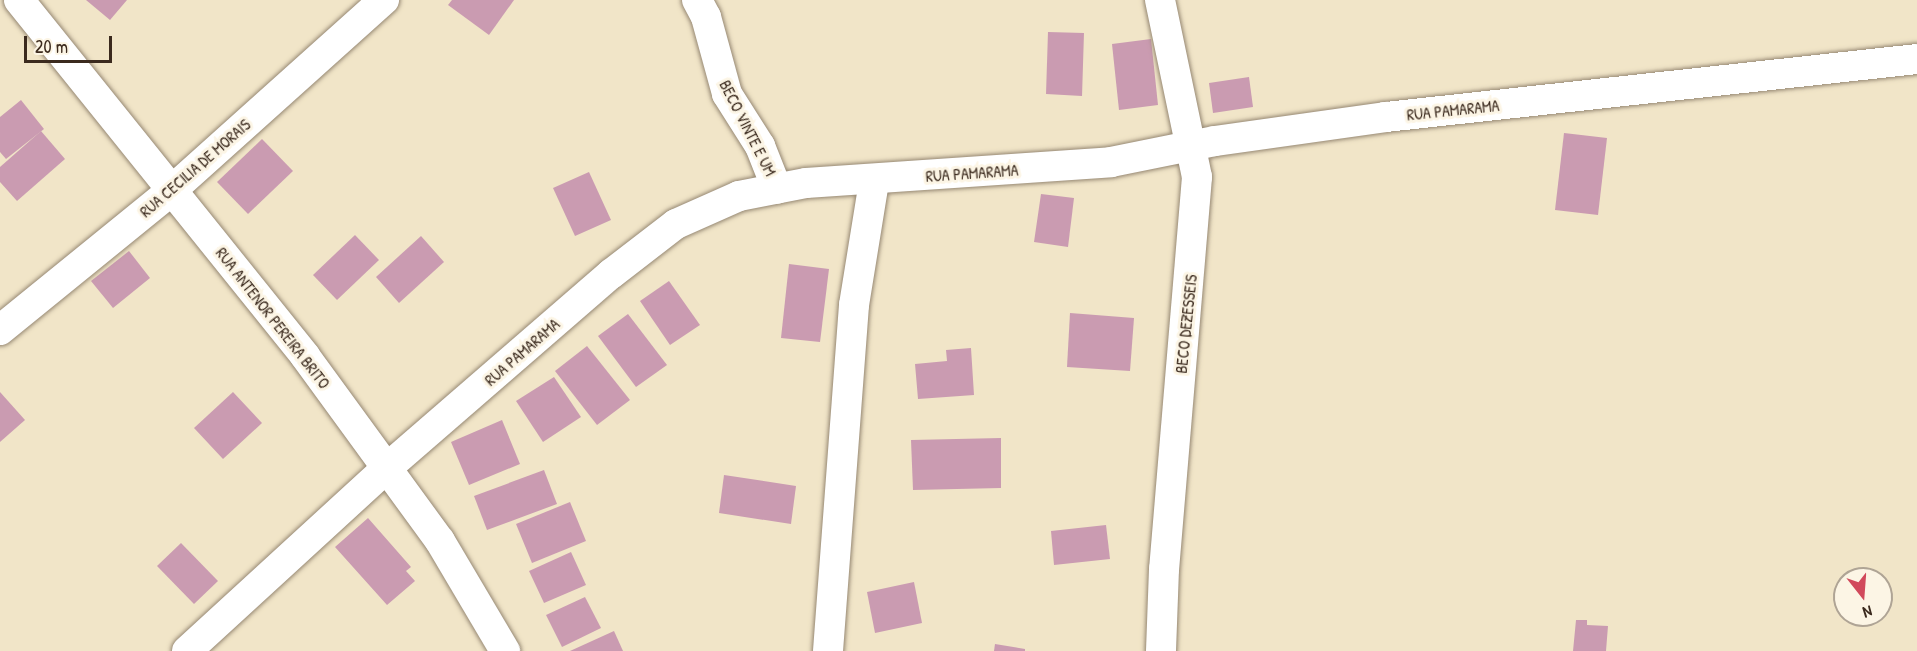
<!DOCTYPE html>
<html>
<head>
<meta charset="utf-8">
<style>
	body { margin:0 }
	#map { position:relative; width:1917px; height:651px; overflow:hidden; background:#f1e5c8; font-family:"Patrick Hand",sans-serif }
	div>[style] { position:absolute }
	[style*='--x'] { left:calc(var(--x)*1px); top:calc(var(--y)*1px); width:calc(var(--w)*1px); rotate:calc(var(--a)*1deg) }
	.building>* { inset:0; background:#ca9bb1 }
	.roads { filter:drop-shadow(0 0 2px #968873) drop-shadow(0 0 2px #968873) }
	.minor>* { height:30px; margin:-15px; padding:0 15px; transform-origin:15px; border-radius:15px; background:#fff }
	span { translate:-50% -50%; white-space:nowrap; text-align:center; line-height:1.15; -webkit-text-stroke:6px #fcf5e5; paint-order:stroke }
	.street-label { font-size:16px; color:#3b2a1e }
	.north { position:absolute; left:1833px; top:567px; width:60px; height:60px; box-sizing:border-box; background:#fcf5e5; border:2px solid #afa495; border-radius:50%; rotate:163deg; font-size:16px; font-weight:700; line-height:24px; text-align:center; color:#3b2a1e }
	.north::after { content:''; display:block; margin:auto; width:21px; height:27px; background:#d1495b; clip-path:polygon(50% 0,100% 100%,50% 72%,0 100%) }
	.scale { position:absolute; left:24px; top:36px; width:88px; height:27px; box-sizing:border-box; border:3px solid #3b2a1e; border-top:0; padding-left:8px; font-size:18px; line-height:21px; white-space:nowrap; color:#3b2a1e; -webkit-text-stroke:4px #fcf5e5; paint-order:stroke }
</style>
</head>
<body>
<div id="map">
	<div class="building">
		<i style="clip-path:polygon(86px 0,127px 0,110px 20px)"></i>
		<i style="clip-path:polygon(452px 0,514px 0,489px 35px,448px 5px)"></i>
		<i style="clip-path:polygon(1048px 32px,1084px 33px,1082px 96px,1046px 94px)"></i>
		<i style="clip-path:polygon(1151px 39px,1158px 105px,1119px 110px,1112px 44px)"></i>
		<i style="clip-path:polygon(1249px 77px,1253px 107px,1213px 113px,1209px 83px)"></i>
		<i style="clip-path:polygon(21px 100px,44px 129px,6px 159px,0 152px,0 117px)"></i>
		<i style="clip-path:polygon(41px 131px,65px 159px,17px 201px,0 182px,0 167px)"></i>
		<i style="clip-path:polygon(1564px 133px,1607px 138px,1598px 215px,1555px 210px)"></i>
		<i style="clip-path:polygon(262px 139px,293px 171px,248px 214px,217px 182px)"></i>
		<i style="clip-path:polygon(589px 172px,611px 220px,575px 236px,553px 188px)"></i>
		<i style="clip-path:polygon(1041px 194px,1074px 198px,1068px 247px,1034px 242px)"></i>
		<i style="clip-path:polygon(355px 235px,379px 260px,337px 300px,313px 275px)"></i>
		<i style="clip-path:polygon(421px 236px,444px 262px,399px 303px,376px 277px)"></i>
		<i style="clip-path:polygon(129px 251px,150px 278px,113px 308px,91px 281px)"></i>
		<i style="clip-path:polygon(789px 264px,829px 269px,820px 342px,781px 338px)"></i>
		<i style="clip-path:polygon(669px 281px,700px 325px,670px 345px,640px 301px)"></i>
		<i style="clip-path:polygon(1070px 313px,1134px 318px,1130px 371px,1067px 367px)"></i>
		<i style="clip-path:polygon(628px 314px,667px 365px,636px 387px,598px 336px)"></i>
		<i style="clip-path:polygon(587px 346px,630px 400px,597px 425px,555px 371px)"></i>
		<i style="clip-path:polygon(971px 348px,974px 395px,918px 399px,915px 364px,947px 361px,946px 350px)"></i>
		<i style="clip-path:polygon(554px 377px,581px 417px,543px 442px,516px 401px)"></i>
		<i style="clip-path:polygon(0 392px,25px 420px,0 442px)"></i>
		<i style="clip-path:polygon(233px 392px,262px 423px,223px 459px,194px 428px)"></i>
		<i style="clip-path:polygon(502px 420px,520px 464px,469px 485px,451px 442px)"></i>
		<i style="clip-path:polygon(1001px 438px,1001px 488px,913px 490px,911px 440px)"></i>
		<i style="clip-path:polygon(544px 470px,557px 504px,487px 530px,474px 496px)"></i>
		<i style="clip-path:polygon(724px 475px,796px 486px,791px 524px,719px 513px)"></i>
		<i style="clip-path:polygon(570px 502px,586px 541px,532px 563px,516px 524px)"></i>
		<i style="clip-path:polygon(368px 518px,411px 567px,406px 571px,415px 581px,387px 605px,335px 547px)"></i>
		<i style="clip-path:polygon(1106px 525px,1110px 559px,1054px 565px,1051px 531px)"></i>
		<i style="clip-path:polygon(181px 543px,218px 581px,194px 604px,157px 566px)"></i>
		<i style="clip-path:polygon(571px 552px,586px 585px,544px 603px,529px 571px)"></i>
		<i style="clip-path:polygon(914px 582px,922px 623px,875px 633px,867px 592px)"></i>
		<i style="clip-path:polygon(585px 597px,601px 628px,562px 647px,546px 615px)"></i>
		<i style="clip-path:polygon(1576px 620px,1587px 620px,1587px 625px,1608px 626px,1606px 651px,1573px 651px)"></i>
		<i style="clip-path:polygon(614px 631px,623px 651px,570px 651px)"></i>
		<i style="clip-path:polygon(995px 644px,1025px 649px,1025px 651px,994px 651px)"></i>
	</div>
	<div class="roads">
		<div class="minor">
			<i style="--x:19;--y:0;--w:457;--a:51.2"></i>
			<i style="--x:305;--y:356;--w:229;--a:53.9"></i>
			<i style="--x:440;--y:541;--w:128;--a:59.4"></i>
			<i style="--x:697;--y:0;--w:19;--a:62"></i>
			<i style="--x:706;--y:17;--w:80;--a:74.7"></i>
			<i style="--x:727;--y:94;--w:62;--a:57.6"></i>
			<i style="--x:760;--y:146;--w:46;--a:68.4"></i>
			<i style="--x:1160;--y:0;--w:181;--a:78.2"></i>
			<i style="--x:1197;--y:177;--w:393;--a:94.8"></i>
			<i style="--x:1164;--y:569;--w:82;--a:92.1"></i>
			<i style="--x:0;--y:330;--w:222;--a:-39.1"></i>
			<i style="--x:172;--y:190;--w:285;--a:-41.9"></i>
			<i style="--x:187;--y:651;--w:273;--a:-42.5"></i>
			<i style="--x:388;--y:467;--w:295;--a:-40.9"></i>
			<i style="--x:611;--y:274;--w:82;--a:-37.6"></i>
			<i style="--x:676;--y:224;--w:69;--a:-24"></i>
			<i style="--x:739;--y:196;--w:68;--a:-11"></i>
			<i style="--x:806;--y:183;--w:306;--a:-3.9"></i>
			<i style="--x:1111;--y:162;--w:106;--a:-11.4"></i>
			<i style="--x:1215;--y:141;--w:173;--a:-8"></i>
			<i style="--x:1386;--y:117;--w:534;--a:-6.23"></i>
			<i style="--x:828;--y:651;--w:347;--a:-85.7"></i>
			<i style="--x:854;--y:305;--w:126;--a:-80.8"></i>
		</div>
	</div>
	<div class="street-label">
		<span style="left:1453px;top:110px;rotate:-6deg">RUA PAMARAMA</span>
		<span style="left:748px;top:128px;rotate:63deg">BECO VINTE E UM</span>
		<span style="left:195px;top:168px;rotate:-41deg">RUA CECILIA DE MORAIS</span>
		<span style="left:972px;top:173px;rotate:-4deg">RUA PAMARAMA</span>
		<span style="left:273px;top:318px;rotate:52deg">RUA ANTENOR PEREIRA BRITO</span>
		<span style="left:1186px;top:324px;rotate:-84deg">BECO DEZESSEIS</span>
		<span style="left:522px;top:352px;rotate:-41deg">RUA PAMARAMA</span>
	</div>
	<div class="north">N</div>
	<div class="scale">20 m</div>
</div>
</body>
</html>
